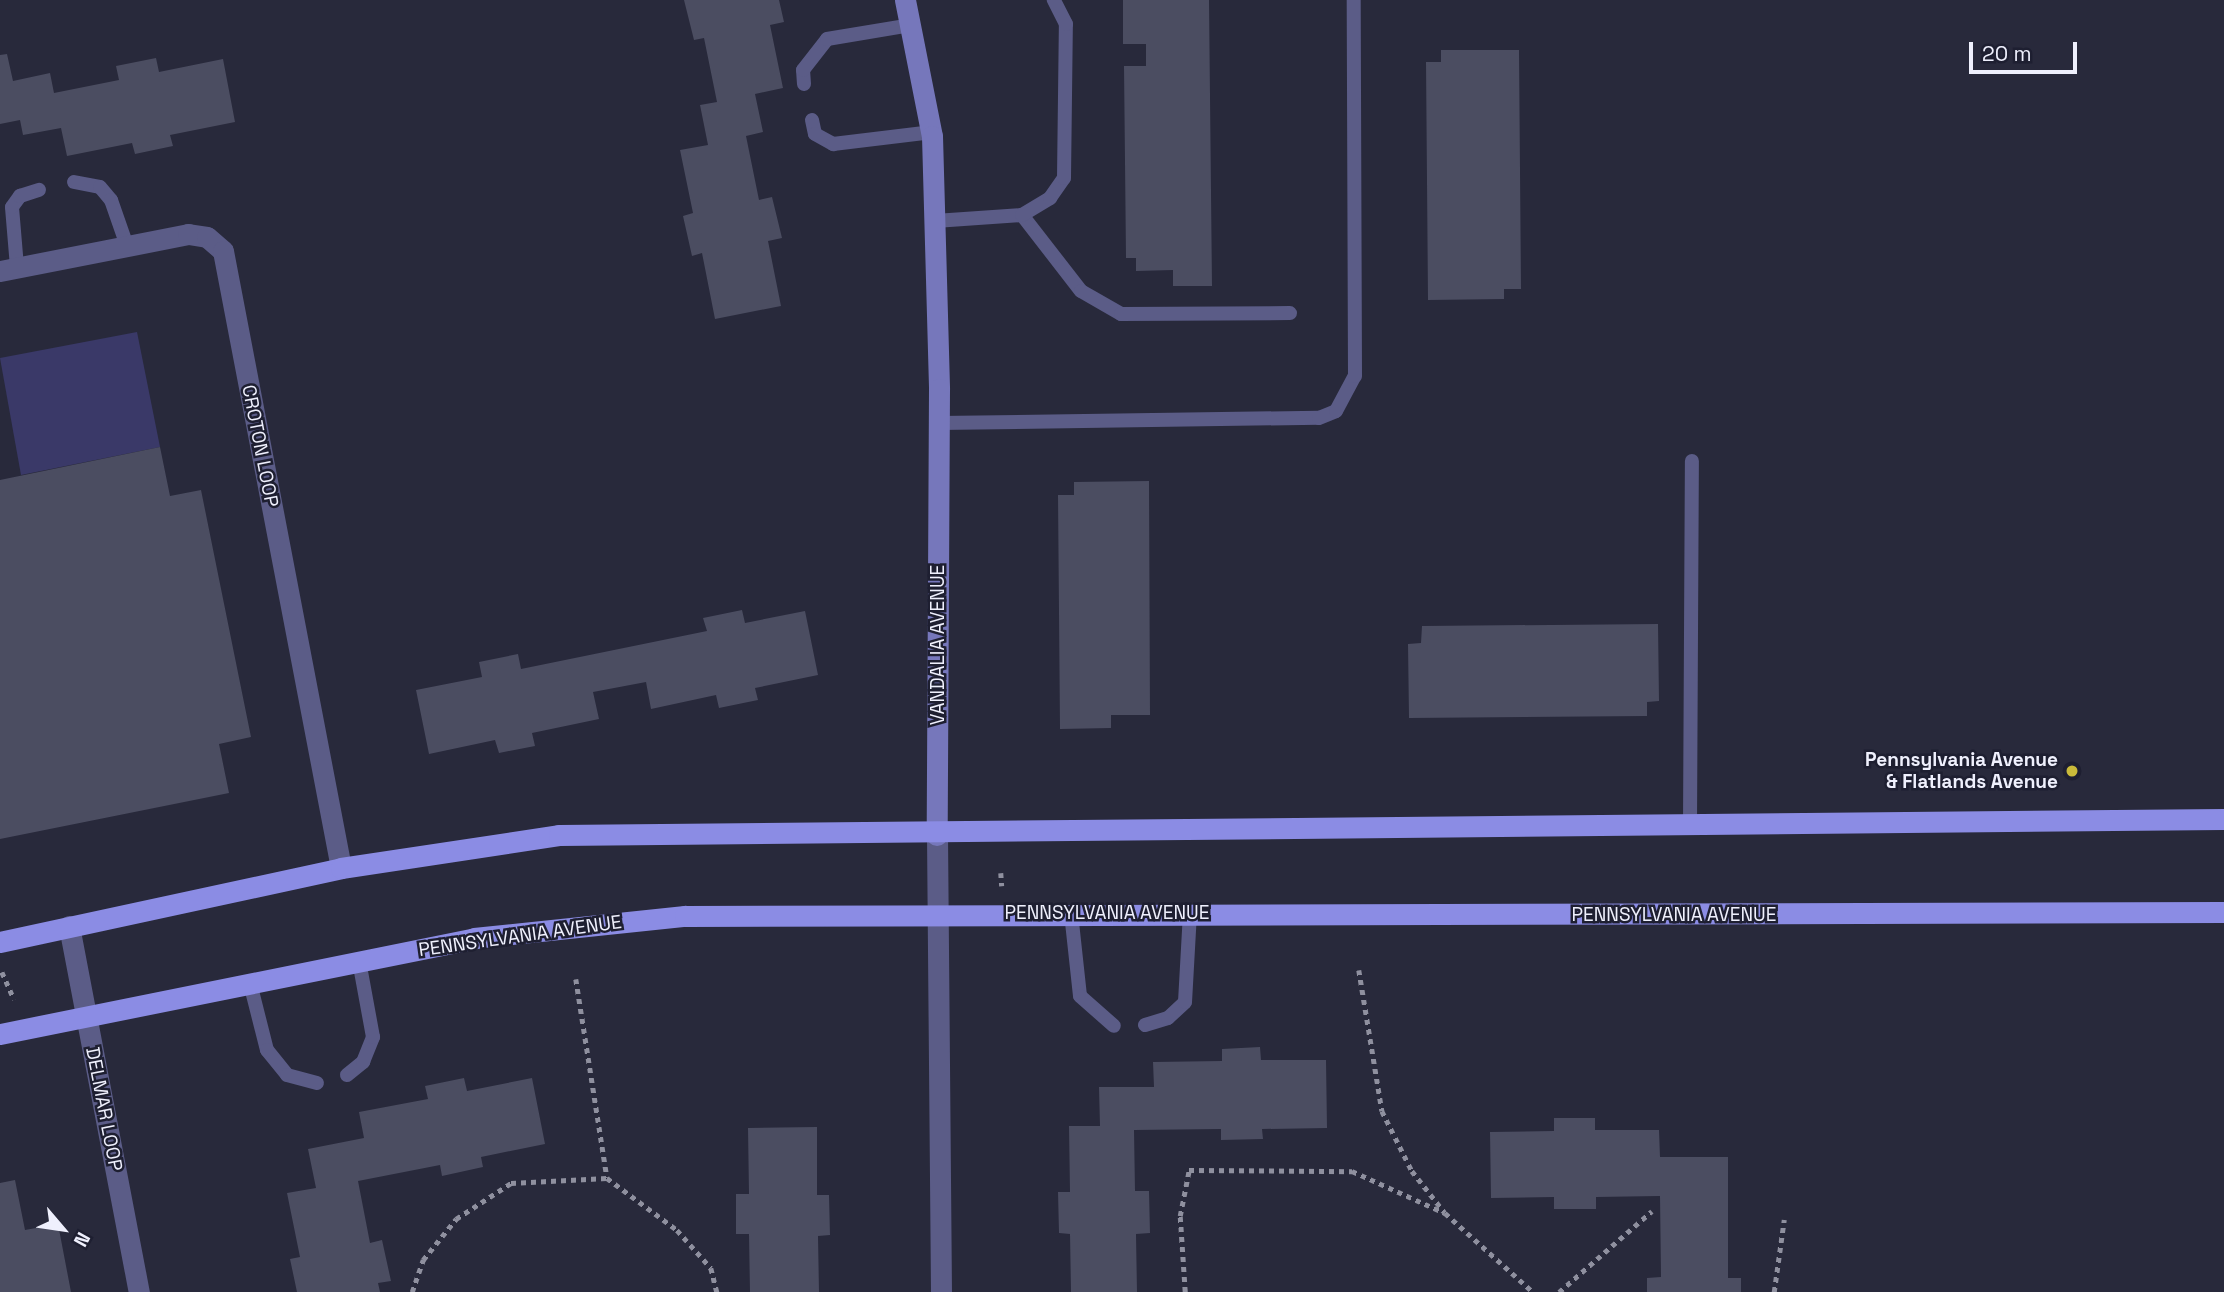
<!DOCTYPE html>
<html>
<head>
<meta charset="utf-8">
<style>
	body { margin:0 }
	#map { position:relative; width:2224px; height:1292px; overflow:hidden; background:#28293b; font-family:"Space Grotesk",sans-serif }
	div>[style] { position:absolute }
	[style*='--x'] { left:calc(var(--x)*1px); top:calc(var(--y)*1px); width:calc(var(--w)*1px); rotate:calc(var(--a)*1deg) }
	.green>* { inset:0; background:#3a3968 }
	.building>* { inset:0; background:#4b4d61 }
	.path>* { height:4.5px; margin-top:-2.25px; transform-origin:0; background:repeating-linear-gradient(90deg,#8f909f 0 5px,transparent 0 10px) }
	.lane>* { height:14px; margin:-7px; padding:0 7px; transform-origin:7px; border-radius:7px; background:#5b5c87 }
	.street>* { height:21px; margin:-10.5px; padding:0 10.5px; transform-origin:10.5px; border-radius:10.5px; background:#5b5c87 }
	.secondary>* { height:21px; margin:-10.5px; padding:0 10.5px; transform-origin:10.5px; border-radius:10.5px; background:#7677bb }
	.primary>* { height:21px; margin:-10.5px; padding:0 10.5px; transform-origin:10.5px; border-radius:10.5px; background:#8b8ce4 }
	.dots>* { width:19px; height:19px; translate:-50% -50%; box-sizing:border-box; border:4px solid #1e1f31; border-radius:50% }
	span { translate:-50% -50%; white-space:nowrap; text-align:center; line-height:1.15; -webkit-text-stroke:5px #1e1f31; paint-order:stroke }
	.street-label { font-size:19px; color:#eff0fd }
	.poi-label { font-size:19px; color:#eff0fd; font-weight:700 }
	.right { translate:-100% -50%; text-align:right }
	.north { position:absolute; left:28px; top:1194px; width:70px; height:70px; -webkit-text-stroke:5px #1e1f31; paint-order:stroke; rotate:119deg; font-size:19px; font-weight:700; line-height:28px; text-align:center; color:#eff0fd }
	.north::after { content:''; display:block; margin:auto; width:24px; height:32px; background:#eff0fd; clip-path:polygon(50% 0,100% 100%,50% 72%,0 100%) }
	.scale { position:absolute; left:1969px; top:42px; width:108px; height:32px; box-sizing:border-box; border:4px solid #eff0fd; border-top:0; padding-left:9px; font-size:21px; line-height:24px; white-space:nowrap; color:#eff0fd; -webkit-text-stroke:5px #1e1f31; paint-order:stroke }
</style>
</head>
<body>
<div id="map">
	<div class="green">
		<i style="clip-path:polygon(137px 332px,160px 447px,21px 475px,0 358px)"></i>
	</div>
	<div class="building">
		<i style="clip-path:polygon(684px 0,779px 0,784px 22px,770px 25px,783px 88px,755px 94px,763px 132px,746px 136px,759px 200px,772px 197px,782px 238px,768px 241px,781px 306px,715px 319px,702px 253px,692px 256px,683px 216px,693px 213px,680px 150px,708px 145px,700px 105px,717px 102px,704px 38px,694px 40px)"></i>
		<i style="clip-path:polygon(1123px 0,1209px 0,1212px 286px,1173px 286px,1173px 270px,1136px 271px,1136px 258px,1126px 258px,1124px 66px,1146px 66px,1146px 44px,1123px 44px)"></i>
		<i style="clip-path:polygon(1441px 50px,1519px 50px,1521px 289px,1504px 289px,1504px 299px,1428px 300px,1426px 62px,1441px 62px)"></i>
		<i style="clip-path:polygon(7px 54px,13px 81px,50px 73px,54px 93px,119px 80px,116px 66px,156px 58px,159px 72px,223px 59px,235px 122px,170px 135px,173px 146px,135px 154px,132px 143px,67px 156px,61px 128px,23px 135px,20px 120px,0 124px,0 55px)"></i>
		<i style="clip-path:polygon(160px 447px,170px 496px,201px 490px,251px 737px,219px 744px,229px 793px,0 839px,0 480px)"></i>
		<i style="clip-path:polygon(1149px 481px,1150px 715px,1111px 715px,1111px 728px,1060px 729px,1058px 495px,1074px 495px,1074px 482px)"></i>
		<i style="clip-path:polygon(742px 610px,745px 623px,805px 611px,818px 675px,755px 688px,758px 700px,719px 708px,716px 695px,651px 709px,646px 682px,593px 692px,599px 719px,532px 733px,535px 746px,499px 753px,495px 740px,429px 754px,416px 690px,482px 677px,479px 662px,518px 654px,521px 669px,707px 631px,703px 618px)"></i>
		<i style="clip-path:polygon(1658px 624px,1659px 701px,1647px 702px,1647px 716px,1409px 718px,1408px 644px,1421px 643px,1422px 626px)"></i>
		<i style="clip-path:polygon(1260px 1047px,1261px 1060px,1326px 1060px,1327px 1128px,1262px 1129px,1263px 1139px,1221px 1140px,1221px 1129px,1134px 1130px,1135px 1191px,1149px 1191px,1150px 1233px,1136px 1234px,1137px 1292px,1071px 1292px,1070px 1234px,1059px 1233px,1058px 1192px,1070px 1192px,1069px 1126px,1100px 1126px,1099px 1087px,1154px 1087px,1153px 1062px,1222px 1061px,1222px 1049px)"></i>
		<i style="clip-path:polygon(464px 1078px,467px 1091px,532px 1078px,545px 1144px,481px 1157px,483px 1167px,442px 1176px,440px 1165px,358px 1181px,370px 1243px,382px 1240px,391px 1281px,378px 1283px,380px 1292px,297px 1292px,290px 1259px,300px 1257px,287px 1193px,316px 1188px,308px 1149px,364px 1138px,359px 1112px,428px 1099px,425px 1086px)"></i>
		<i style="clip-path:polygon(1554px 1118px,1595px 1118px,1595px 1130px,1659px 1130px,1660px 1157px,1728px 1157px,1728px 1278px,1741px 1278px,1741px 1292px,1647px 1292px,1647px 1278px,1661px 1277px,1660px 1196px,1596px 1197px,1596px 1209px,1554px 1209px,1554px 1197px,1491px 1198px,1490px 1132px,1554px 1131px)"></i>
		<i style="clip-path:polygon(817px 1127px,817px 1195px,829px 1195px,830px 1235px,818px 1236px,819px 1292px,750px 1292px,749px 1234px,736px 1234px,736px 1194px,749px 1194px,748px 1128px)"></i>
		<i style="clip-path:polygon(15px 1180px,25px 1230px,58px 1224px,71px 1292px,0 1292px,0 1183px)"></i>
	</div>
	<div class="path">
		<i style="--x:1001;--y:873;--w:13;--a:86"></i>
		<i style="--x:1359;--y:970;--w:143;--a:80.7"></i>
		<i style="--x:1382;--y:1111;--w:67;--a:63.4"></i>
		<i style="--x:1412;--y:1171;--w:53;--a:51.8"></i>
		<i style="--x:1445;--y:1213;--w:118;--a:41.9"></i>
		<i style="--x:2;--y:972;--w:30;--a:66"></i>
		<i style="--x:576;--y:979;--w:201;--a:81.1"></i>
		<i style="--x:607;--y:1178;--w:87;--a:36.6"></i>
		<i style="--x:677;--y:1230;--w:51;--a:48.2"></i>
		<i style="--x:711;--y:1268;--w:25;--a:76"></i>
		<i style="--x:412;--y:1292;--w:34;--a:-71"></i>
		<i style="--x:423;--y:1260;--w:53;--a:-51.2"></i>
		<i style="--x:456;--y:1219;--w:66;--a:-33.2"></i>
		<i style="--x:511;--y:1183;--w:96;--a:-3"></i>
		<i style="--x:1185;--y:1292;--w:76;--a:-93.8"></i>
		<i style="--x:1180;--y:1216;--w:47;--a:-78.9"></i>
		<i style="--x:1189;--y:1170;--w:163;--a:0.4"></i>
		<i style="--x:1352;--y:1171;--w:102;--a:24.3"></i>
		<i style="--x:1559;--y:1292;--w:123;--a:-41.1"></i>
		<i style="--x:1774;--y:1292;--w:73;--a:-82.1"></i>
	</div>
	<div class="lane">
		<i style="--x:804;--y:84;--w:14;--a:-94"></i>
		<i style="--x:803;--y:70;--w:39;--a:-52"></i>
		<i style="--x:827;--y:39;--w:86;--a:-9.4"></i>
		<i style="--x:812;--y:120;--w:14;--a:78"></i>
		<i style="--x:815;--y:134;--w:21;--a:29"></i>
		<i style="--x:833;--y:144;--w:100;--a:-6.9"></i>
		<i style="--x:74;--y:182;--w:26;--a:11"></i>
		<i style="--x:100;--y:187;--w:17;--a:50"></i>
		<i style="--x:111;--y:200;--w:49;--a:70.8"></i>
		<i style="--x:1022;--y:215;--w:96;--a:52.2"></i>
		<i style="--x:1081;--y:291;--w:46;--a:29.9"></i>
		<i style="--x:1121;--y:314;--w:169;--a:-0.3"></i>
		<i style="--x:935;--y:221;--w:87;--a:-3.9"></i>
		<i style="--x:1022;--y:215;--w:33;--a:-31"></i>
		<i style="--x:1050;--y:198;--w:24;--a:-55"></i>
		<i style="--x:1064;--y:178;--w:154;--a:-89.3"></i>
		<i style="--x:1066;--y:24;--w:27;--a:-117"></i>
		<i style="--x:17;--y:267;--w:60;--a:-94.8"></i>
		<i style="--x:12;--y:207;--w:14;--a:-54"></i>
		<i style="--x:20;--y:196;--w:20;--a:-18"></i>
		<i style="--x:939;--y:423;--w:380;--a:-0.8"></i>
		<i style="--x:1319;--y:418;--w:18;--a:-22"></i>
		<i style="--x:1336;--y:411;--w:40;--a:-62"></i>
		<i style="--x:1355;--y:376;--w:376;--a:-90.2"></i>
		<i style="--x:1690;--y:824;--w:363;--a:-89.7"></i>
		<i style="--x:1071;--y:913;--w:83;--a:83.8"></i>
		<i style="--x:1080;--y:996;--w:45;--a:41.4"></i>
		<i style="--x:250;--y:983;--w:69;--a:75.8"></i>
		<i style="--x:267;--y:1050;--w:32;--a:51"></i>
		<i style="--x:287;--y:1075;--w:31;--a:15"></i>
		<i style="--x:1145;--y:1025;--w:24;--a:-17"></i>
		<i style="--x:1168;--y:1018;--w:23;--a:-43"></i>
		<i style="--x:1185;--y:1002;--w:89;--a:-86.8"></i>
		<i style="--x:347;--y:1075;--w:21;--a:-39"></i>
		<i style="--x:363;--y:1062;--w:27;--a:-68"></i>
		<i style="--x:373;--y:1037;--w:77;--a:-100.4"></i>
	</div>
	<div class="street">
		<i style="--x:0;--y:271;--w:192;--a:-11.1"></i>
		<i style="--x:188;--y:234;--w:19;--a:9"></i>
		<i style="--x:207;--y:237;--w:21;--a:41"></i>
		<i style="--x:223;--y:251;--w:628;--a:79.17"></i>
		<i style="--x:937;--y:835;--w:457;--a:89.5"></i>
		<i style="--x:69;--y:926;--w:373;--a:79.2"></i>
	</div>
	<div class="secondary">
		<i style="--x:905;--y:0;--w:139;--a:78.8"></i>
		<i style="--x:932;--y:136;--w:253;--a:88.4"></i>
		<i style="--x:939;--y:389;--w:446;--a:90.3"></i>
	</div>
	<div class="primary">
		<i style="--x:0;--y:942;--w:349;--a:-12.2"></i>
		<i style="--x:341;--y:868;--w:220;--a:-8.6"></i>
		<i style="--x:559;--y:835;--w:1665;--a:-0.55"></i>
		<i style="--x:0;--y:1034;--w:484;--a:-11.4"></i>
		<i style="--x:474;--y:938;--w:212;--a:-6"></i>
		<i style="--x:685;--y:916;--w:1539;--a:-0.15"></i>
	</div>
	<div class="dots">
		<i style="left:2072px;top:771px;background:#caba3a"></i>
	</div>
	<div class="street-label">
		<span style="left:260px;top:446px;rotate:79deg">CROTON LOOP</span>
		<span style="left:938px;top:645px;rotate:-90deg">VANDALIA AVENUE</span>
		<span style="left:1107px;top:913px">PENNSYLVANIA AVENUE</span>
		<span style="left:1674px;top:915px">PENNSYLVANIA AVENUE</span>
		<span style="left:520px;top:936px;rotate:-8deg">PENNSYLVANIA AVENUE</span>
		<span style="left:104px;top:1109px;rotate:79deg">DELMAR LOOP</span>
	</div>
	<div class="poi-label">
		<span class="right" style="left:2058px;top:771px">Pennsylvania Avenue<br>&amp; Flatlands Avenue</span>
	</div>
	<div class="north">N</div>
	<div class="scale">20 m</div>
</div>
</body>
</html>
